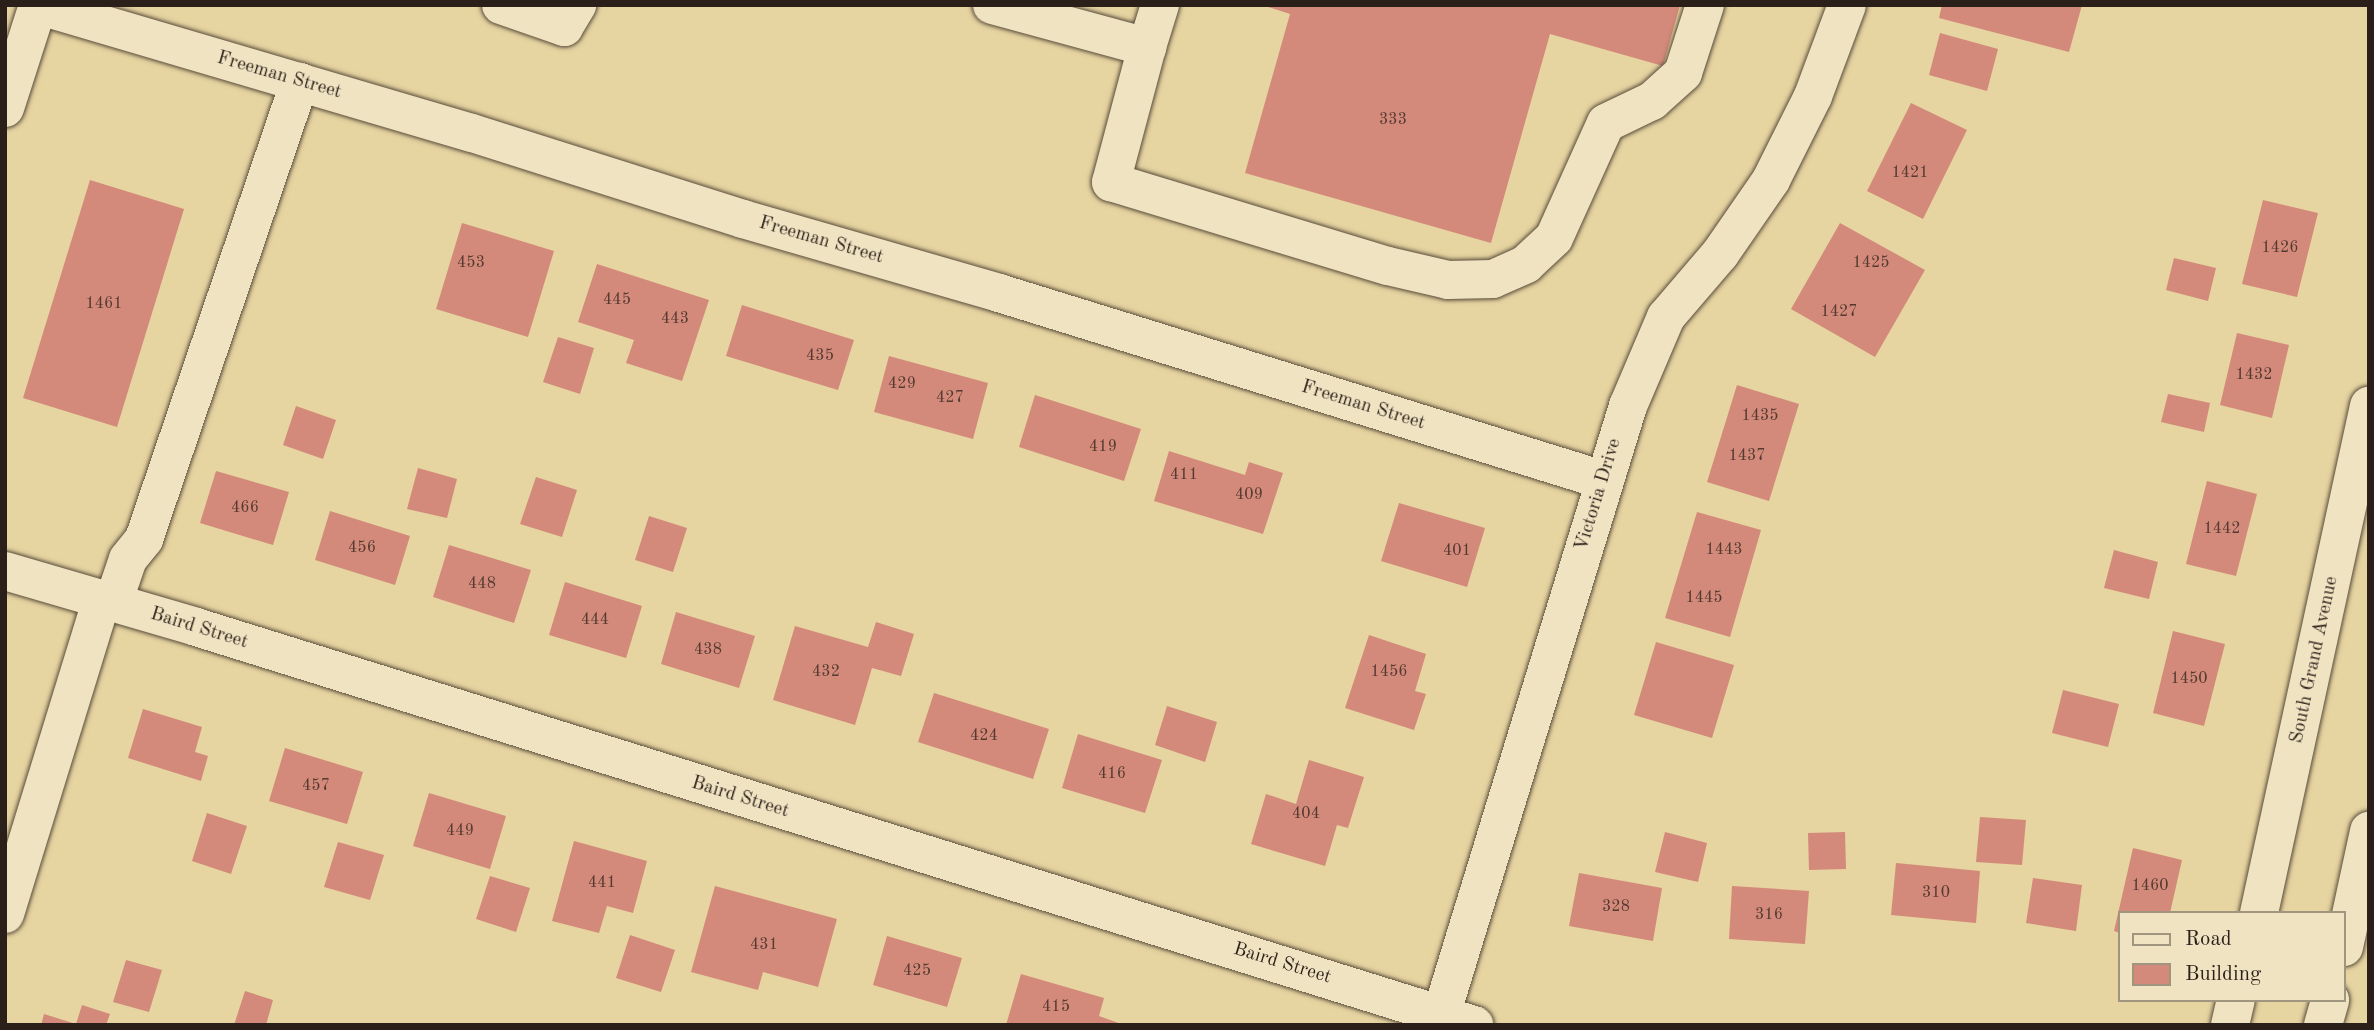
<!DOCTYPE html>
<html>
<head>
<meta charset="utf-8">
<style>
	body { margin:0 }
	#map { position:relative; width:2374px; height:1030px; overflow:hidden; background:#e6d4a1; font-family:"Old Standard TT",serif }
	div>[style] { position:absolute }
	[style*='--x'] { left:calc(var(--x)*1px); top:calc(var(--y)*1px); width:calc(var(--w)*1px); rotate:calc(var(--a)*1deg) }
	.building>* { inset:0; background:#d48a7a }
	.roads { filter:drop-shadow(0 0 2px #594c3b) drop-shadow(0 0 2px #594c3b) }
	.minor>* { height:38px; margin:-19px; padding:0 19px; transform-origin:19px; border-radius:19px; background:#efe3c2 }
	span { translate:-50% -50%; white-space:nowrap; text-align:center; line-height:1.15; -webkit-text-stroke:5px #efe3c2; paint-order:stroke }
	.number-label { font-size:16px; color:#543a31 }
	.number-label span { -webkit-text-stroke-width:0 }
	.street-label { font-size:19px; color:#2a1f19 }
	.frame { position:absolute; inset:0; border:7px solid #2a1f19; pointer-events:none }
	.legend { position:absolute; left:2118px; top:911px; width:228px; height:91px; box-sizing:border-box; background:#efe3c2; border:2px solid #a0957e; margin:0; padding:9px 12px; list-style:none; font-size:21px; color:#2a1f19 }
	.legend li { display:flex; align-items:center; gap:14px; height:35px }
	.legend b { width:35px; border:2px solid #a0957e }
</style>
</head>
<body>
<div id="map">
	<div class="building">
		<i style="clip-path:polygon(1262px 5px,1680px 5px,1663px 66px,1550px 34px,1491px 243px,1245px 173px,1290px 14px)"></i>
		<i style="clip-path:polygon(1942px 5px,2082px 5px,2069px 52px,1939px 18px)"></i>
		<i style="clip-path:polygon(1940px 33px,1998px 49px,1987px 91px,1929px 75px)"></i>
		<i style="clip-path:polygon(1911px 103px,1967px 130px,1923px 219px,1867px 191px)"></i>
		<i style="clip-path:polygon(90px 180px,184px 209px,117px 427px,23px 398px)"></i>
		<i style="clip-path:polygon(2263px 200px,2318px 213px,2297px 297px,2242px 284px)"></i>
		<i style="clip-path:polygon(462px 223px,554px 251px,528px 337px,436px 309px)"></i>
		<i style="clip-path:polygon(1840px 223px,1925px 270px,1875px 357px,1791px 309px)"></i>
		<i style="clip-path:polygon(2174px 258px,2216px 268px,2208px 301px,2166px 290px)"></i>
		<i style="clip-path:polygon(597px 264px,709px 300px,682px 381px,626px 363px,634px 340px,578px 322px)"></i>
		<i style="clip-path:polygon(742px 305px,854px 340px,838px 390px,726px 356px)"></i>
		<i style="clip-path:polygon(2237px 333px,2289px 345px,2272px 418px,2220px 405px)"></i>
		<i style="clip-path:polygon(558px 337px,594px 348px,580px 394px,543px 382px)"></i>
		<i style="clip-path:polygon(889px 356px,988px 383px,973px 439px,874px 412px)"></i>
		<i style="clip-path:polygon(1737px 385px,1799px 404px,1769px 501px,1707px 482px)"></i>
		<i style="clip-path:polygon(2168px 394px,2210px 403px,2204px 432px,2161px 422px)"></i>
		<i style="clip-path:polygon(1035px 395px,1141px 429px,1124px 481px,1019px 447px)"></i>
		<i style="clip-path:polygon(296px 406px,336px 420px,323px 459px,283px 445px)"></i>
		<i style="clip-path:polygon(1169px 451px,1245px 475px,1249px 462px,1283px 473px,1263px 534px,1154px 501px)"></i>
		<i style="clip-path:polygon(418px 468px,457px 479px,447px 518px,407px 509px)"></i>
		<i style="clip-path:polygon(216px 471px,289px 492px,273px 545px,200px 523px)"></i>
		<i style="clip-path:polygon(536px 477px,577px 490px,562px 537px,520px 524px)"></i>
		<i style="clip-path:polygon(2207px 481px,2257px 494px,2236px 576px,2186px 564px)"></i>
		<i style="clip-path:polygon(1399px 503px,1485px 528px,1467px 587px,1381px 561px)"></i>
		<i style="clip-path:polygon(330px 511px,410px 536px,395px 585px,315px 560px)"></i>
		<i style="clip-path:polygon(1697px 512px,1761px 530px,1730px 637px,1665px 618px)"></i>
		<i style="clip-path:polygon(649px 516px,687px 528px,673px 572px,635px 560px)"></i>
		<i style="clip-path:polygon(449px 545px,531px 570px,514px 623px,433px 597px)"></i>
		<i style="clip-path:polygon(2114px 550px,2158px 562px,2149px 599px,2104px 588px)"></i>
		<i style="clip-path:polygon(565px 582px,642px 606px,626px 658px,549px 635px)"></i>
		<i style="clip-path:polygon(676px 612px,755px 636px,739px 688px,661px 664px)"></i>
		<i style="clip-path:polygon(876px 622px,914px 634px,901px 676px,872px 668px,855px 725px,773px 700px,795px 626px,868px 647px)"></i>
		<i style="clip-path:polygon(2173px 631px,2225px 644px,2204px 726px,2153px 713px)"></i>
		<i style="clip-path:polygon(1369px 635px,1426px 654px,1415px 691px,1426px 694px,1414px 730px,1345px 708px)"></i>
		<i style="clip-path:polygon(1656px 642px,1734px 665px,1712px 738px,1634px 715px)"></i>
		<i style="clip-path:polygon(2063px 690px,2119px 704px,2108px 747px,2052px 733px)"></i>
		<i style="clip-path:polygon(934px 693px,1049px 729px,1033px 779px,918px 742px)"></i>
		<i style="clip-path:polygon(1167px 706px,1217px 722px,1205px 762px,1155px 745px)"></i>
		<i style="clip-path:polygon(143px 709px,202px 727px,195px 752px,208px 756px,201px 781px,128px 758px)"></i>
		<i style="clip-path:polygon(1078px 734px,1162px 760px,1145px 813px,1062px 788px)"></i>
		<i style="clip-path:polygon(285px 748px,363px 772px,347px 824px,269px 801px)"></i>
		<i style="clip-path:polygon(1309px 760px,1364px 777px,1348px 828px,1337px 825px,1325px 866px,1251px 844px,1266px 794px,1296px 804px)"></i>
		<i style="clip-path:polygon(429px 793px,506px 816px,490px 869px,413px 846px)"></i>
		<i style="clip-path:polygon(207px 813px,247px 826px,231px 874px,192px 861px)"></i>
		<i style="clip-path:polygon(1980px 817px,2026px 820px,2022px 865px,1976px 862px)"></i>
		<i style="clip-path:polygon(1665px 832px,1707px 843px,1698px 882px,1655px 872px)"></i>
		<i style="clip-path:polygon(1845px 832px,1846px 869px,1809px 870px,1808px 833px)"></i>
		<i style="clip-path:polygon(574px 841px,647px 861px,633px 913px,607px 906px,599px 933px,552px 921px)"></i>
		<i style="clip-path:polygon(338px 842px,384px 855px,370px 900px,324px 887px)"></i>
		<i style="clip-path:polygon(2133px 848px,2182px 860px,2170px 913px,2120px 913px,2120px 933px,2114px 931px)"></i>
		<i style="clip-path:polygon(1896px 863px,1980px 871px,1976px 923px,1891px 915px)"></i>
		<i style="clip-path:polygon(1579px 873px,1662px 888px,1653px 941px,1569px 926px)"></i>
		<i style="clip-path:polygon(490px 876px,530px 888px,516px 932px,476px 919px)"></i>
		<i style="clip-path:polygon(2033px 878px,2082px 885px,2076px 931px,2026px 923px)"></i>
		<i style="clip-path:polygon(715px 886px,837px 919px,818px 987px,763px 972px,758px 990px,691px 972px)"></i>
		<i style="clip-path:polygon(1732px 886px,1809px 891px,1805px 944px,1729px 939px)"></i>
		<i style="clip-path:polygon(630px 935px,675px 950px,661px 992px,616px 978px)"></i>
		<i style="clip-path:polygon(887px 936px,962px 958px,947px 1007px,873px 985px)"></i>
		<i style="clip-path:polygon(126px 960px,162px 970px,149px 1012px,113px 1002px)"></i>
		<i style="clip-path:polygon(1021px 974px,1104px 998px,1099px 1016px,1124px 1025px,1006px 1025px)"></i>
		<i style="clip-path:polygon(245px 991px,273px 1000px,266px 1025px,234px 1025px)"></i>
		<i style="clip-path:polygon(82px 1005px,110px 1014px,106px 1025px,41px 1025px,44px 1014px,76px 1024px)"></i>
	</div>
	<div class="roads">
		<div class="minor">
			<i style="--x:37;--y:5;--w:453;--a:16.4"></i>
			<i style="--x:472;--y:133;--w:284;--a:17.6"></i>
			<i style="--x:743;--y:219;--w:266;--a:16.1"></i>
			<i style="--x:999;--y:293;--w:632;--a:17.2"></i>
			<i style="--x:501;--y:5;--w:67;--a:19.2"></i>
			<i style="--x:564;--y:27;--w:26;--a:-59"></i>
			<i style="--x:992;--y:5;--w:161;--a:15.2"></i>
			<i style="--x:1147;--y:47;--w:140;--a:104.9"></i>
			<i style="--x:1111;--y:182;--w:289;--a:16.9"></i>
			<i style="--x:1388;--y:266;--w:62;--a:13.1"></i>
			<i style="--x:1448;--y:280;--w:45;--a:-1.3"></i>
			<i style="--x:1493;--y:279;--w:36;--a:-24"></i>
			<i style="--x:1526;--y:264;--w:38;--a:-43"></i>
			<i style="--x:1554;--y:238;--w:126;--a:-65.7"></i>
			<i style="--x:1606;--y:123;--w:51;--a:-25.6"></i>
			<i style="--x:1652;--y:101;--w:42;--a:-42.1"></i>
			<i style="--x:1683;--y:73;--w:71;--a:-72.1"></i>
			<i style="--x:1147;--y:47;--w:44;--a:-72.8"></i>
			<i style="--x:5;--y:108;--w:108;--a:-72.2"></i>
			<i style="--x:5;--y:571;--w:199;--a:16.3"></i>
			<i style="--x:196;--y:627;--w:1339;--a:17.3"></i>
			<i style="--x:113;--y:603;--w:46;--a:-71.2"></i>
			<i style="--x:128;--y:559;--w:26;--a:-51"></i>
			<i style="--x:144;--y:539;--w:483;--a:-71.2"></i>
			<i style="--x:2259;--y:913;--w:519;--a:-77.76"></i>
			<i style="--x:5;--y:914;--w:330;--a:-72.9"></i>
			<i style="--x:2344;--y:947;--w:119;--a:-77.8"></i>
			<i style="--x:1438;--y:1025;--w:648;--a:-72.94"></i>
			<i style="--x:1628;--y:406;--w:97;--a:-66.9"></i>
			<i style="--x:1666;--y:317;--w:83;--a:-49.4"></i>
			<i style="--x:1720;--y:254;--w:90;--a:-55.4"></i>
			<i style="--x:1771;--y:180;--w:94;--a:-63.4"></i>
			<i style="--x:1813;--y:96;--w:97;--a:-69.5"></i>
			<i style="--x:2230;--y:1025;--w:26;--a:-77"></i>
			<i style="--x:2323;--y:1025;--w:26;--a:-74"></i>
		</div>
	</div>
	<div class="number-label">
		<span style="left:1393px;top:120px">333</span>
		<span style="left:1910px;top:173px">1421</span>
		<span style="left:2280px;top:248px">1426</span>
		<span style="left:471px;top:263px">453</span>
		<span style="left:1871px;top:263px">1425</span>
		<span style="left:617px;top:300px">445</span>
		<span style="left:104px;top:304px">1461</span>
		<span style="left:1839px;top:312px">1427</span>
		<span style="left:675px;top:319px">443</span>
		<span style="left:820px;top:356px">435</span>
		<span style="left:2254px;top:375px">1432</span>
		<span style="left:902px;top:384px">429</span>
		<span style="left:950px;top:398px">427</span>
		<span style="left:1760px;top:416px">1435</span>
		<span style="left:1103px;top:447px">419</span>
		<span style="left:1747px;top:456px">1437</span>
		<span style="left:1184px;top:475px">411</span>
		<span style="left:1249px;top:495px">409</span>
		<span style="left:245px;top:508px">466</span>
		<span style="left:2222px;top:529px">1442</span>
		<span style="left:362px;top:548px">456</span>
		<span style="left:1724px;top:550px">1443</span>
		<span style="left:1457px;top:551px">401</span>
		<span style="left:482px;top:584px">448</span>
		<span style="left:1704px;top:598px">1445</span>
		<span style="left:595px;top:620px">444</span>
		<span style="left:708px;top:650px">438</span>
		<span style="left:826px;top:672px">432</span>
		<span style="left:1389px;top:672px">1456</span>
		<span style="left:2189px;top:679px">1450</span>
		<span style="left:984px;top:736px">424</span>
		<span style="left:1112px;top:774px">416</span>
		<span style="left:316px;top:786px">457</span>
		<span style="left:1306px;top:814px">404</span>
		<span style="left:460px;top:831px">449</span>
		<span style="left:602px;top:883px">441</span>
		<span style="left:2150px;top:886px">1460</span>
		<span style="left:1936px;top:893px">310</span>
		<span style="left:1616px;top:907px">328</span>
		<span style="left:1769px;top:915px">316</span>
		<span style="left:764px;top:945px">431</span>
		<span style="left:917px;top:971px">425</span>
		<span style="left:1056px;top:1007px">415</span>
	</div>
	<div class="street-label">
		<span style="left:279px;top:76px;rotate:16deg">Freeman Street</span>
		<span style="left:821px;top:241px;rotate:16deg">Freeman Street</span>
		<span style="left:1363px;top:406px;rotate:17deg">Freeman Street</span>
		<span style="left:1599px;top:495px;rotate:-73deg">Victoria Drive</span>
		<span style="left:199px;top:629px;rotate:17deg">Baird Street</span>
		<span style="left:2315px;top:660px;rotate:-78deg">South Grand Avenue</span>
		<span style="left:740px;top:798px;rotate:17deg">Baird Street</span>
		<span style="left:1282px;top:964px;rotate:17deg">Baird Street</span>
	</div>
	<div class="frame"></div>
	<ul class="legend">
	<li><b style="height:9px;background:#efe3c2"></b>Road</li>
	<li><b style="height:19px;background:#d48a7a"></b>Building</li>
	</ul>
</div>
</body>
</html>
